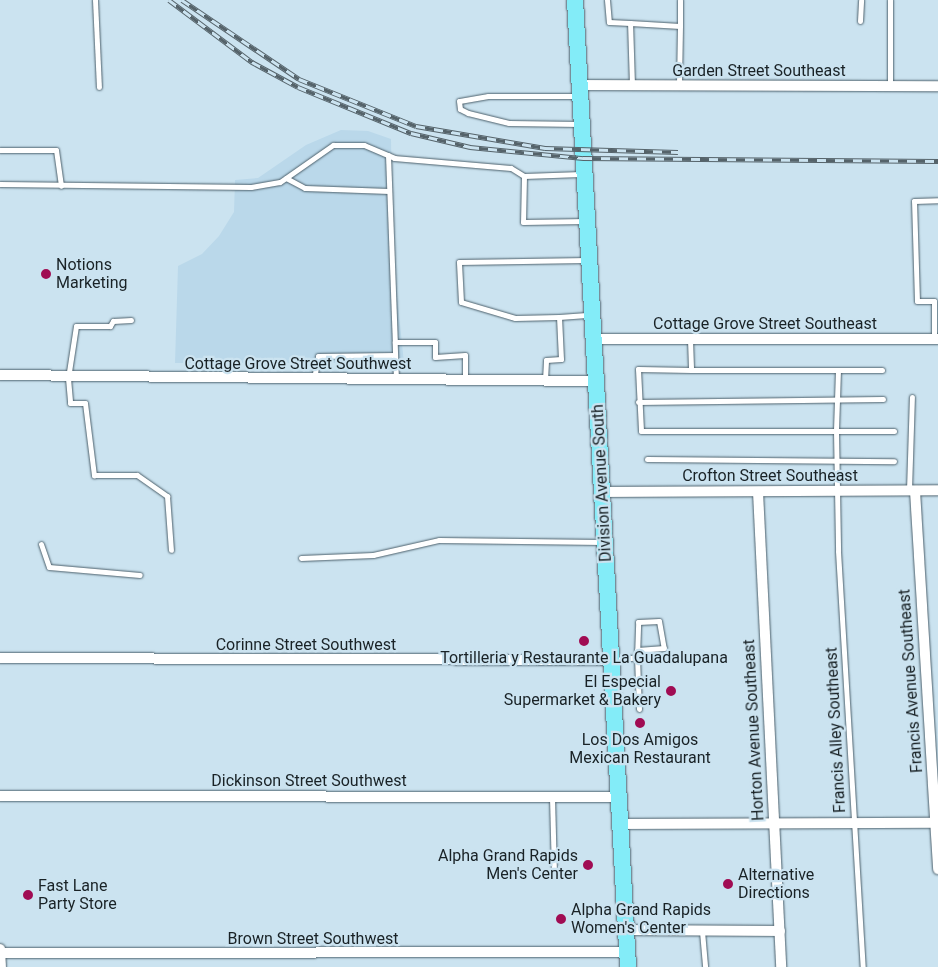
<!DOCTYPE html>
<html>
<head>
<meta charset="utf-8">
<style>
	body { margin:0 }
	#map { position:relative; width:938px; height:967px; overflow:hidden; background:#cbe3f0; font-family:Roboto,sans-serif }
	div>[style] { position:absolute }
	[style*='--x'] { left:calc(var(--x)*1px); top:calc(var(--y)*1px); width:calc(var(--w)*1px); rotate:calc(var(--a)*1deg) }
	.built>* { inset:0; background:#bad8ea }
	.roads { filter:drop-shadow(0 0 1px #4c606b) drop-shadow(0 0 1px #4c606b) }
	.lane>* { height:5px; margin:-2.5px; padding:0 2.5px; transform-origin:2.5px; border-radius:2.5px; background:#fff }
	.street>* { height:10px; margin:-5px; padding:0 5px; transform-origin:5px; border-radius:5px; background:#fff }
	.primary>* { height:16px; margin:-8px; padding:0 8px; transform-origin:8px; border-radius:8px; background:#83ecf8 }
	.rail>* { height:5px; margin-top:-2.5px; transform-origin:0; background:repeating-linear-gradient(90deg,#cbe3f0 0 9px,#55636a 0 18px); box-sizing:border-box; border-block:1px solid #55636a }
	.dots>* { width:14px; height:14px; translate:-50% -50%; box-sizing:border-box; border:2px solid #cbe3f0; border-radius:50% }
	span { translate:-50% -50%; white-space:nowrap; text-align:center; line-height:1.15; -webkit-text-stroke:4.5px #cbe3f0; paint-order:stroke }
	.street-label { font-size:16px; color:#192226 }
	.poi-label { font-size:16px; color:#192226 }
	.left { translate:0 -50%; text-align:left }
	.right { translate:-100% -50%; text-align:right }
</style>
</head>
<body>
<div id="map">
	<div class="built">
		<i style="clip-path:polygon(341px 130px,368px 131px,391px 139px,393px 257px,404px 363px,175px 363px,178px 266px,202px 254px,219px 236px,234px 212px,235px 180px,258px 178px,306px 145px)"></i>
	</div>
	<div class="roads">
		<div class="lane">
			<i style="--x:95;--y:0;--w:87;--a:87.4"></i>
			<i style="--x:607;--y:0;--w:22;--a:85"></i>
			<i style="--x:609;--y:22;--w:21;--a:3"></i>
			<i style="--x:680;--y:0;--w:26;--a:90"></i>
			<i style="--x:860;--y:21;--w:21;--a:-87"></i>
			<i style="--x:632;--y:85;--w:62;--a:-91.8"></i>
			<i style="--x:630;--y:23;--w:50;--a:3.4"></i>
			<i style="--x:680;--y:26;--w:60;--a:91"></i>
			<i style="--x:890;--y:86;--w:86;--a:-90"></i>
			<i style="--x:577;--y:96;--w:89;--a:180"></i>
			<i style="--x:488;--y:96;--w:29;--a:170"></i>
			<i style="--x:459;--y:101;--w:8;--a:83"></i>
			<i style="--x:460;--y:109;--w:9;--a:27"></i>
			<i style="--x:468;--y:113;--w:42;--a:13.7"></i>
			<i style="--x:509;--y:123;--w:71;--a:0.8"></i>
			<i style="--x:0;--y:150;--w:56;--a:0"></i>
			<i style="--x:56;--y:150;--w:36;--a:82"></i>
			<i style="--x:388;--y:155;--w:187;--a:87.9"></i>
			<i style="--x:581;--y:174;--w:57;--a:178"></i>
			<i style="--x:524;--y:176;--w:46;--a:91.2"></i>
			<i style="--x:523;--y:222;--w:63;--a:-0.9"></i>
			<i style="--x:286;--y:178;--w:21;--a:28"></i>
			<i style="--x:305;--y:188;--w:84;--a:2"></i>
			<i style="--x:0;--y:184;--w:251;--a:0.7"></i>
			<i style="--x:251;--y:187;--w:29;--a:-10"></i>
			<i style="--x:280;--y:182;--w:65;--a:-34.9"></i>
			<i style="--x:333;--y:145;--w:31;--a:0"></i>
			<i style="--x:364;--y:145;--w:33;--a:23"></i>
			<i style="--x:394;--y:158;--w:117;--a:4.9"></i>
			<i style="--x:511;--y:168;--w:15;--a:32"></i>
			<i style="--x:559;--y:317;--w:44;--a:178.7"></i>
			<i style="--x:515;--y:318;--w:56;--a:-163.5"></i>
			<i style="--x:461;--y:302;--w:40;--a:-92.9"></i>
			<i style="--x:459;--y:262;--w:128;--a:-0.9"></i>
			<i style="--x:131;--y:320;--w:18;--a:177"></i>
			<i style="--x:113;--y:321;--w:6;--a:121"></i>
			<i style="--x:110;--y:326;--w:34;--a:180"></i>
			<i style="--x:76;--y:326;--w:53;--a:98.7"></i>
			<i style="--x:68;--y:378;--w:25;--a:85"></i>
			<i style="--x:70;--y:403;--w:15;--a:0"></i>
			<i style="--x:85;--y:403;--w:73;--a:82.9"></i>
			<i style="--x:94;--y:475;--w:43;--a:0"></i>
			<i style="--x:137;--y:475;--w:37;--a:35"></i>
			<i style="--x:167;--y:496;--w:54;--a:85.8"></i>
			<i style="--x:690;--y:339;--w:31;--a:88"></i>
			<i style="--x:691;--y:370;--w:53;--a:-178.9"></i>
			<i style="--x:638;--y:369;--w:62;--a:87.2"></i>
			<i style="--x:641;--y:431;--w:195;--a:0"></i>
			<i style="--x:836;--y:431;--w:120;--a:89"></i>
			<i style="--x:838;--y:551;--w:417;--a:86.6"></i>
			<i style="--x:934;--y:339;--w:38;--a:-90"></i>
			<i style="--x:934;--y:301;--w:17;--a:180"></i>
			<i style="--x:917;--y:301;--w:100;--a:-91.7"></i>
			<i style="--x:914;--y:201;--w:24;--a:-2"></i>
			<i style="--x:691;--y:370;--w:147;--a:0"></i>
			<i style="--x:838;--y:370;--w:61;--a:91.9"></i>
			<i style="--x:836;--y:431;--w:58;--a:0"></i>
			<i style="--x:838;--y:370;--w:44;--a:0"></i>
			<i style="--x:314;--y:379;--w:23;--a:-80"></i>
			<i style="--x:318;--y:356;--w:77;--a:-0.7"></i>
			<i style="--x:396;--y:380;--w:38;--a:-92"></i>
			<i style="--x:395;--y:342;--w:40;--a:0"></i>
			<i style="--x:435;--y:342;--w:15;--a:90"></i>
			<i style="--x:435;--y:357;--w:30;--a:-4"></i>
			<i style="--x:465;--y:355;--w:25;--a:90"></i>
			<i style="--x:545;--y:380;--w:20;--a:-87"></i>
			<i style="--x:546;--y:360;--w:15;--a:-4"></i>
			<i style="--x:561;--y:359;--w:42;--a:-92.7"></i>
			<i style="--x:559;--y:317;--w:31;--a:-4"></i>
			<i style="--x:638;--y:402;--w:245;--a:-0.7"></i>
			<i style="--x:647;--y:459;--w:247;--a:0.5"></i>
			<i style="--x:909;--y:490;--w:93;--a:-88.2"></i>
			<i style="--x:41;--y:544;--w:24;--a:71"></i>
			<i style="--x:49;--y:567;--w:91;--a:5"></i>
			<i style="--x:301;--y:558;--w:72;--a:-2.4"></i>
			<i style="--x:373;--y:555;--w:68;--a:-12.8"></i>
			<i style="--x:439;--y:540;--w:163;--a:0.7"></i>
			<i style="--x:637;--y:657;--w:35;--a:-88"></i>
			<i style="--x:638;--y:622;--w:21;--a:-3"></i>
			<i style="--x:659;--y:621;--w:27;--a:80"></i>
			<i style="--x:664;--y:648;--w:27;--a:176"></i>
			<i style="--x:614;--y:660;--w:23;--a:-7"></i>
			<i style="--x:637;--y:657;--w:52;--a:87.8"></i>
			<i style="--x:552;--y:797;--w:75;--a:88.5"></i>
			<i style="--x:702;--y:931;--w:36;--a:85"></i>
		</div>
		<div class="street">
			<i style="--x:579;--y:85;--w:359;--a:0.2"></i>
			<i style="--x:593;--y:339;--w:345;--a:0"></i>
			<i style="--x:0;--y:375;--w:596;--a:0.58"></i>
			<i style="--x:915;--y:491;--w:379;--a:86.5"></i>
			<i style="--x:602;--y:492;--w:336;--a:-0.3"></i>
			<i style="--x:758;--y:492;--w:476;--a:87.2"></i>
			<i style="--x:0;--y:658;--w:611;--a:0.19"></i>
			<i style="--x:0;--y:796;--w:618;--a:0.09"></i>
			<i style="--x:619;--y:824;--w:319;--a:-0.2"></i>
			<i style="--x:625;--y:930;--w:155;--a:0.4"></i>
			<i style="--x:0;--y:949;--w:18;--a:87"></i>
			<i style="--x:0;--y:953;--w:627;--a:-0.09"></i>
		</div>
		<div class="primary">
			<i style="--x:575;--y:0;--w:968;--a:86.86"></i>
		</div>
	</div>
	<div class="rail">
		<i style="--x:169;--y:0;--w:104;--a:36.8"></i>
		<i style="--x:252;--y:62;--w:52;--a:28.5"></i>
		<i style="--x:298;--y:87;--w:122;--a:22.2"></i>
		<i style="--x:411;--y:133;--w:61;--a:13.3"></i>
		<i style="--x:470;--y:147;--w:114;--a:5.6"></i>
		<i style="--x:583;--y:158;--w:355;--a:0.5"></i>
		<i style="--x:182;--y:0;--w:141;--a:34"></i>
		<i style="--x:299;--y:79;--w:126;--a:21.9"></i>
		<i style="--x:416;--y:126;--w:131;--a:9.7"></i>
		<i style="--x:545;--y:148;--w:133;--a:1.7"></i>
	</div>
	<div class="dots">
		<i style="left:46px;top:274px;background:#a00c53"></i>
		<i style="left:584px;top:641px;background:#a00c53"></i>
		<i style="left:671px;top:691px;background:#a00c53"></i>
		<i style="left:640px;top:723px;background:#a00c53"></i>
		<i style="left:588px;top:865px;background:#a00c53"></i>
		<i style="left:728px;top:884px;background:#a00c53"></i>
		<i style="left:28px;top:895px;background:#a00c53"></i>
		<i style="left:561px;top:919px;background:#a00c53"></i>
	</div>
	<div class="street-label">
		<span style="left:759px;top:71px">Garden Street Southeast</span>
		<span style="left:765px;top:324px">Cottage Grove Street Southeast</span>
		<span style="left:298px;top:364px">Cottage Grove Street Southwest</span>
		<span style="left:770px;top:476px">Crofton Street Southeast</span>
		<span style="left:602px;top:483px;rotate:-93deg">Division Avenue South</span>
		<span style="left:306px;top:645px">Corinne Street Southwest</span>
		<span style="left:911px;top:681px;rotate:-94deg">Francis Avenue Southeast</span>
		<span style="left:754px;top:730px;rotate:-93deg">Horton Avenue Southeast</span>
		<span style="left:836px;top:730px;rotate:-93deg">Francis Alley Southeast</span>
		<span style="left:309px;top:781px">Dickinson Street Southwest</span>
		<span style="left:313px;top:939px">Brown Street Southwest</span>
	</div>
	<div class="poi-label">
		<span class="left" style="left:56px;top:274px">Notions<br>Marketing</span>
		<span style="left:584px;top:658px">Tortilleria y Restaurante La Guadalupana</span>
		<span class="right" style="left:661px;top:691px">El Especial<br>Supermarket &amp; Bakery</span>
		<span style="left:640px;top:749px">Los Dos Amigos<br>Mexican Restaurant</span>
		<span class="right" style="left:578px;top:865px">Alpha Grand Rapids<br>Men's Center</span>
		<span class="left" style="left:738px;top:884px">Alternative<br>Directions</span>
		<span class="left" style="left:38px;top:895px">Fast Lane<br>Party Store</span>
		<span class="left" style="left:571px;top:919px">Alpha Grand Rapids<br>Women's Center</span>
	</div>
</div>
</body>
</html>
